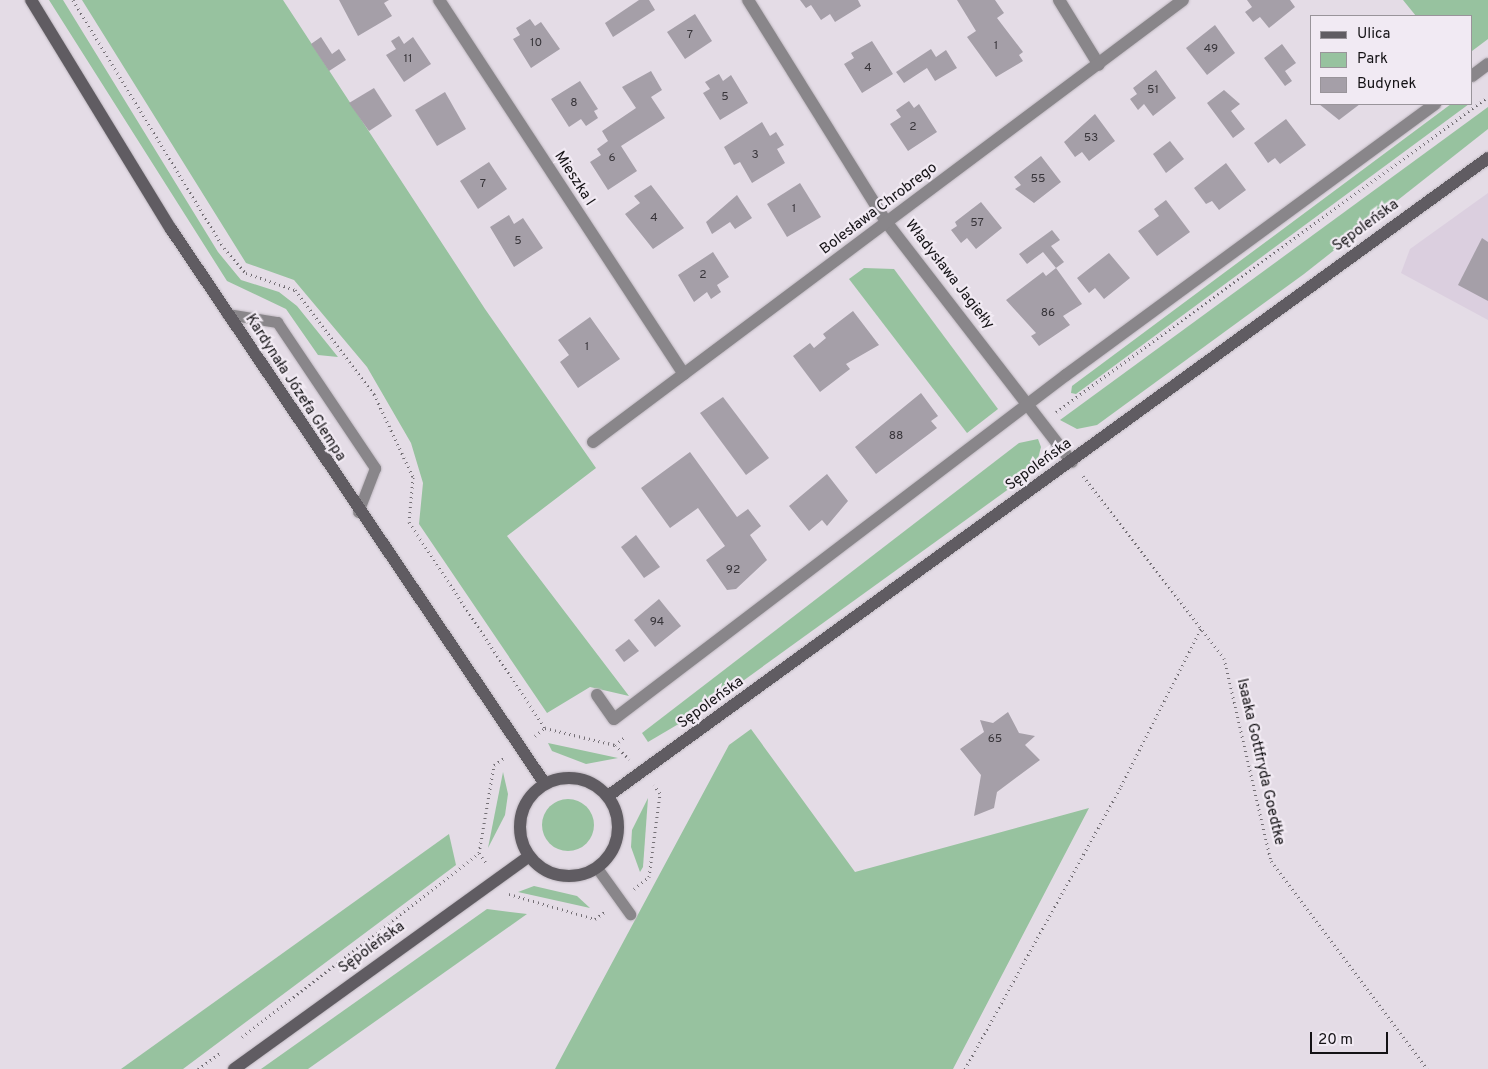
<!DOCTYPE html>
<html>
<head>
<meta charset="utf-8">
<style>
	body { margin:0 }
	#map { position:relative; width:1488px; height:1069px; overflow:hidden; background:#e4dce6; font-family:Overpass,sans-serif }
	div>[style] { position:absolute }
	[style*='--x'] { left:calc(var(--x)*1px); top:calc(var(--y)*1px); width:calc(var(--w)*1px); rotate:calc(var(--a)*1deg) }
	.built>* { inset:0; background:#dbcfdf }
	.green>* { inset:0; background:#97c29f }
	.round { border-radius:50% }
	.building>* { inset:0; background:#a59fa8 }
	.path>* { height:3px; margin-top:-1.5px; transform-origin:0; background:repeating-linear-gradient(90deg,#757076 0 1px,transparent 0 5px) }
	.roads { filter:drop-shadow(0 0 1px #bfb8c0) drop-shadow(0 0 1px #bfb8c0) }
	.lane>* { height:11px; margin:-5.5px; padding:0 5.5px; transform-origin:5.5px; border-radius:5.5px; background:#89868a }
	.street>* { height:12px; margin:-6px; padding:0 6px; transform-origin:6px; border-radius:6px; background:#89868a }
	.secondary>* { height:12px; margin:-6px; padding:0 6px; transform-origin:6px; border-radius:6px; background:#605c62 }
	.secondary>.ring { margin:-6px; padding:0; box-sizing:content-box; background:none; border:12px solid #605c62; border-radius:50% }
	span { translate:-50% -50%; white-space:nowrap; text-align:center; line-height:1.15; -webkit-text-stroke:4.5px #f1eaf3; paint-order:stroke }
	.number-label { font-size:12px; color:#38353a }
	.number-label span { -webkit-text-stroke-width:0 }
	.street-label { font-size:15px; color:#141215 }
	.legend { position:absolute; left:1310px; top:15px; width:162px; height:90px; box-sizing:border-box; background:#f1eaf3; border:1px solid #99949a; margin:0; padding:6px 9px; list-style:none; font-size:15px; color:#141215 }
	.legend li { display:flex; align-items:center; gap:10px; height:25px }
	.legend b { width:25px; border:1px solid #99949a }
	.scale { position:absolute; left:1310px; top:1032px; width:78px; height:22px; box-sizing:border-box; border:2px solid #141215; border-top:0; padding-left:6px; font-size:15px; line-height:18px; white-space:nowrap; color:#141215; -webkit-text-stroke:4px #f1eaf3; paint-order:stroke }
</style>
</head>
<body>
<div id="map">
	<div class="built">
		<i style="clip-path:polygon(1488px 193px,1488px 320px,1401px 273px,1410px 249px)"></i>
	</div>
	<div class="green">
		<i style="clip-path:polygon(49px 0,63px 0,218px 252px,241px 280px,279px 292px,297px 306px,338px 357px,318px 355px,286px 309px,227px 281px)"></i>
		<i style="clip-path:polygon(82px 0,283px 0,485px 309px,596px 468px,507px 536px,629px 696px,590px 687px,547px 713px,419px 524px,423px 483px,411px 443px,367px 367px,294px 280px,246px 263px)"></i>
		<i style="clip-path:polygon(1403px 0,1488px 0,1488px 39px,1472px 51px,1472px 16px,1416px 16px)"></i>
		<i style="clip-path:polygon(1451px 104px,1469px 104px,1076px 394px,1071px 393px,1072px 386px)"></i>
		<i style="clip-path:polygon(1488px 107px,1488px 129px,1304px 274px,1097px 425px,1077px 429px,1060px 420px)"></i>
		<i style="clip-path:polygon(864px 268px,894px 269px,998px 409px,967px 433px,849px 279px)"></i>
		<i style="clip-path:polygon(1038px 439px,1041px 447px,1035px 470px,704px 709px,648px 742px,642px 733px,1019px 443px)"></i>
		<i style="clip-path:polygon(751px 729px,855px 872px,1089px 808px,953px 1069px,555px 1069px,729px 745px)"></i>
		<i style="clip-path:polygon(548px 743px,618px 758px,586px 764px,552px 751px)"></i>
		<i style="clip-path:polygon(503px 772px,508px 794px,505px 815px,488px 848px)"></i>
		<i style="clip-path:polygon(648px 798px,643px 867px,640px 872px,631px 847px,632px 830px)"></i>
		<i class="round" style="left:542px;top:799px;width:52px;height:52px"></i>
		<i style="clip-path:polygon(449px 834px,456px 865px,183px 1069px,121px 1069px)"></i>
		<i style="clip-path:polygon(534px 886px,577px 896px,590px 908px,518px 892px)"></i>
		<i style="clip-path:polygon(487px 909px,527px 914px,308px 1069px,261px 1069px)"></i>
	</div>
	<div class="building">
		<i style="clip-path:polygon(339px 0,389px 0,384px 3px,392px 16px,358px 36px)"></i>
		<i style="clip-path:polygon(639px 0,649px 0,655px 10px,613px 37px,605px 23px)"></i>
		<i style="clip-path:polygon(800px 0,858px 0,861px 6px,835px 22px,830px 14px,821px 20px,811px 5px,806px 8px)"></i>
		<i style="clip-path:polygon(957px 0,995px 0,1004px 13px,997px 18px,1023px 52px,1019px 55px,1023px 61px,996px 77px,967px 37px,976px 31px)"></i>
		<i style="clip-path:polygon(1247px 0,1290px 0,1295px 7px,1269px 28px,1260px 17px,1253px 22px,1245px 12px,1252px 7px)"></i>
		<i style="clip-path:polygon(695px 14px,712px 41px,685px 59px,667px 32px)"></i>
		<i style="clip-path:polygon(530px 19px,535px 26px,541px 22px,560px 49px,531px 68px,513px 39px,520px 35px,516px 28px)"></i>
		<i style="clip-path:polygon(1215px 25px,1235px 53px,1207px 75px,1186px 48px)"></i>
		<i style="clip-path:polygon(399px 36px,404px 44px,413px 37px,431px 64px,404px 82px,386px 55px,396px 49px,391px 41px)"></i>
		<i style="clip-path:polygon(321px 37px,332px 54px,339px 49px,346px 60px,329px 71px,311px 44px)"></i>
		<i style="clip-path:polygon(872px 41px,893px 74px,862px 93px,844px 64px,854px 58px,851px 53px)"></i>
		<i style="clip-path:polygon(1282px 44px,1296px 63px,1285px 71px,1292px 81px,1285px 86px,1264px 58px)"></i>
		<i style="clip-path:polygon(931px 49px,936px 57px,946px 50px,957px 68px,935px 81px,927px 68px,904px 83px,896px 72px)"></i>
		<i style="clip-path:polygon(1156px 70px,1176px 98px,1153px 116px,1144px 104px,1138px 110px,1130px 99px,1137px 94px,1133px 88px)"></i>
		<i style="clip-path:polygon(651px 71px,662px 90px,651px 97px,665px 118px,621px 146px,637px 171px,608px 190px,590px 162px,601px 155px,597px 149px,608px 141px,602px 131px,636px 108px,622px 87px)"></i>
		<i style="clip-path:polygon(719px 74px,723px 81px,731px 75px,748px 103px,720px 120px,703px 93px,710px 89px,705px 82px)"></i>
		<i style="clip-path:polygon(580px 81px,598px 109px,594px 111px,598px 118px,586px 126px,581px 119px,569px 127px,551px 99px)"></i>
		<i style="clip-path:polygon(374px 88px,392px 116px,369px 131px,349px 103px)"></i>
		<i style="clip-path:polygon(1224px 90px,1240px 104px,1231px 111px,1245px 129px,1233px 138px,1207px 103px)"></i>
		<i style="clip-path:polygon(445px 92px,466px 129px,437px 146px,415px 110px)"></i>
		<i style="clip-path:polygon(909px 101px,914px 108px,919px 104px,937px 132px,908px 151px,890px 124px,901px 117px,896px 110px)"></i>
		<i style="clip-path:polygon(1319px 104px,1360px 104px,1339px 120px)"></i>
		<i style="clip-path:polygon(1095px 114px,1115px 141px,1089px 161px,1082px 152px,1075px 157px,1064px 142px)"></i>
		<i style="clip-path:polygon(1286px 119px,1306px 145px,1280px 164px,1275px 158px,1268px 163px,1254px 143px)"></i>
		<i style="clip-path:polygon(762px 122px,770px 136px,776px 132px,784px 145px,777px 149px,785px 163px,752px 183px,740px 162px,734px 165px,724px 147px)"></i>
		<i style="clip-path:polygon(1170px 141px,1184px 159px,1166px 173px,1153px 154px)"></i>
		<i style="clip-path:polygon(1041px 156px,1061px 182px,1034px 203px,1015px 189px,1021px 185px,1014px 177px)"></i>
		<i style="clip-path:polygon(489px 162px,507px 189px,478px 209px,460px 181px)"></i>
		<i style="clip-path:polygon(1226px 163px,1246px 190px,1219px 210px,1212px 201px,1206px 204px,1194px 188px)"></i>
		<i style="clip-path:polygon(800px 183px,821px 217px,787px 237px,767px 204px)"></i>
		<i style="clip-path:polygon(651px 185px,684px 228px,653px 249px,625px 214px,640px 203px,634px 196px)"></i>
		<i style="clip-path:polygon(737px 195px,752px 218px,735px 229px,730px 222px,712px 234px,706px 222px)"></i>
		<i style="clip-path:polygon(1166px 200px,1190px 232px,1157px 256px,1138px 231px,1159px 216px,1154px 209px)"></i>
		<i style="clip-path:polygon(981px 202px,1002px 228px,976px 249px,967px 238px,961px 243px,951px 230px,957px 226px,955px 222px)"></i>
		<i style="clip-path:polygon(509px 215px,514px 224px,523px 218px,543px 248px,514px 267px,490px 227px)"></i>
		<i style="clip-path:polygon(1052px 230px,1060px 240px,1051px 246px,1064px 262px,1056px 268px,1082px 304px,1063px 316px,1070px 325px,1039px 346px,1031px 336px,1036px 333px,1006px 300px,1043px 272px,1046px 276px,1056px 268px,1043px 252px,1027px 264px,1019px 254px)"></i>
		<i style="clip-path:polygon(1482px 238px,1488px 242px,1488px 301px,1458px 285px)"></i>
		<i style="clip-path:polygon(713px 252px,729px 277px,717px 285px,721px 292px,711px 299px,707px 292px,694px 302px,678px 275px)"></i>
		<i style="clip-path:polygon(1109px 253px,1130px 278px,1104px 299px,1095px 288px,1089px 293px,1077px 278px)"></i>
		<i style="clip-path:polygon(853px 311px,879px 345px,846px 364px,850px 369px,820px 392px,793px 356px,810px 343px,814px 348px,826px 338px,823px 334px)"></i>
		<i style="clip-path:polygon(590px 317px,620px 359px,578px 388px,560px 362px,569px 355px,558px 340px)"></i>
		<i style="clip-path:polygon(921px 393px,938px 416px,931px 421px,937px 428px,876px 474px,855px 447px)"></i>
		<i style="clip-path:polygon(723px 397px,769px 458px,746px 475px,700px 413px)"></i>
		<i style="clip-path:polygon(690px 452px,737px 517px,748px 509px,761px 526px,750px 535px,767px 560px,736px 589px,727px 590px,706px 560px,725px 546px,698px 508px,670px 528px,641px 488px)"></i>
		<i style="clip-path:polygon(827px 474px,848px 501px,827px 526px,822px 520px,809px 531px,789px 506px)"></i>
		<i style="clip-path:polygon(636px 535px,660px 567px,644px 578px,621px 547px)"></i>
		<i style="clip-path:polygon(659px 599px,681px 626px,655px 647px,634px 620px)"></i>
		<i style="clip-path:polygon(629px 639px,639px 651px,624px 662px,615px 650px)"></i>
		<i style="clip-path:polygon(1008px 712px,1019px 733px,1035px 736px,1025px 745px,1040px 760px,997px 792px,994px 808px,974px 816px,981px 775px,960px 749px,984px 732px,980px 720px,993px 723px)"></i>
	</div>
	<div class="path">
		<i style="--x:73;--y:0;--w:290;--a:58.7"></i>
		<i style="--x:224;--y:248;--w:33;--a:49"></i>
		<i style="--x:246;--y:273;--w:52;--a:19.1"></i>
		<i style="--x:295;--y:290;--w:131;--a:52.8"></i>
		<i style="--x:374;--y:394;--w:92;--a:64.8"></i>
		<i style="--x:413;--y:477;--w:45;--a:95.1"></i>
		<i style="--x:409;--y:522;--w:247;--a:56.6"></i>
		<i style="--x:1056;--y:412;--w:535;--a:-36.1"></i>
		<i style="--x:1083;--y:476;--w:230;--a:52.2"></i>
		<i style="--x:1224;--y:658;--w:208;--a:77"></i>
		<i style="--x:1271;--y:861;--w:260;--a:53.1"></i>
		<i style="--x:535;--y:736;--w:13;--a:-39"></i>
		<i style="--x:545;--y:728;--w:72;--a:13.7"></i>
		<i style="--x:615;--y:745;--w:13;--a:-39"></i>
		<i style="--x:615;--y:745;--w:20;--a:45"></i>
		<i style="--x:479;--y:853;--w:12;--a:55"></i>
		<i style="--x:634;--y:889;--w:19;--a:-39"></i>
		<i style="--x:649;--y:877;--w:85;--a:-82.5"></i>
		<i style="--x:660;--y:793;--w:10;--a:-127"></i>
		<i style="--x:509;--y:894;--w:90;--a:16.2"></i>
		<i style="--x:595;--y:919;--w:14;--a:-36"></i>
		<i style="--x:242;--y:1037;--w:300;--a:-37.8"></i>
		<i style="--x:479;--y:853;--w:89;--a:-80.3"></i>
		<i style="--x:494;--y:765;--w:12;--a:-35"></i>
		<i style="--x:198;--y:1069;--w:29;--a:-36"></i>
		<i style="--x:965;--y:1069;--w:323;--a:-61.1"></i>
		<i style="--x:1121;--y:786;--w:177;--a:-63.1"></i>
	</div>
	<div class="roads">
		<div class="lane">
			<i style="--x:227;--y:314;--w:51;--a:9.1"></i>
			<i style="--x:277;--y:322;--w:176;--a:56.1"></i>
			<i style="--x:375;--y:468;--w:47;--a:111.1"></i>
			<i style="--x:597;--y:868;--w:57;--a:54.3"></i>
		</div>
		<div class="street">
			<i style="--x:439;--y:0;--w:447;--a:56.8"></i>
			<i style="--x:748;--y:0;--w:263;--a:58.1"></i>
			<i style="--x:887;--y:223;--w:302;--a:52.3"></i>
			<i style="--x:1059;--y:0;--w:76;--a:58.4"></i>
			<i style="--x:1472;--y:76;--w:20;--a:-37"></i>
			<i style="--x:593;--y:442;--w:737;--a:-36.84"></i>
			<i style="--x:597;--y:695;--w:29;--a:55"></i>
			<i style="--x:614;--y:719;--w:568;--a:-37.27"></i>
			<i style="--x:1066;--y:375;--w:458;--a:-36.3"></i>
		</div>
		<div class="secondary">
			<i style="--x:31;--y:0;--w:268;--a:58.6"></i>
			<i style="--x:171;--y:229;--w:669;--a:56.02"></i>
			<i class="ring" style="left:520px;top:778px;width:86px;height:86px"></i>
			<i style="--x:608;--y:796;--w:1087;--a:-35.94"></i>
			<i style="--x:234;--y:1069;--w:364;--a:-35.8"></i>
		</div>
	</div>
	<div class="number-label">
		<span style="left:690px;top:36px">7</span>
		<span style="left:536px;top:44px">10</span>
		<span style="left:996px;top:47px">1</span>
		<span style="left:1211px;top:50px">49</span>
		<span style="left:408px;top:60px">11</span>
		<span style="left:868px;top:69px">4</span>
		<span style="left:1153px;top:91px">51</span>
		<span style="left:725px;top:98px">5</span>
		<span style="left:574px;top:104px">8</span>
		<span style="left:913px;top:128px">2</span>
		<span style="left:1091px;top:139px">53</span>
		<span style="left:755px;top:156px">3</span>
		<span style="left:612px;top:159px">6</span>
		<span style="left:1038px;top:180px">55</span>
		<span style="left:483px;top:185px">7</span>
		<span style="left:794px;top:210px">1</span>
		<span style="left:654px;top:219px">4</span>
		<span style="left:977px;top:224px">57</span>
		<span style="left:518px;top:242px">5</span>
		<span style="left:703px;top:276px">2</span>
		<span style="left:1048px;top:314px">86</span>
		<span style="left:587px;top:348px">1</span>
		<span style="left:896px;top:437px">88</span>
		<span style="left:733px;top:571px">92</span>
		<span style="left:657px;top:623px">94</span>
		<span style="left:995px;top:740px">65</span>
	</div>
	<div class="street-label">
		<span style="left:574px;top:179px;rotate:57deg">Mieszka I</span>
		<span style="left:879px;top:209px;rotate:-37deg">Bolesława Chrobrego</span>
		<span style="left:1366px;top:226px;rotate:-36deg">Sępoleńska</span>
		<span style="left:949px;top:275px;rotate:52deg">Władysława Jagiełły</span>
		<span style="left:295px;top:388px;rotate:57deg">Kardynała Józefa Glempa</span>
		<span style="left:1039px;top:465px;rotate:-36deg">Sępoleńska</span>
		<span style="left:711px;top:703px;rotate:-36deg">Sępoleńska</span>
		<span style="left:1260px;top:762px;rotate:77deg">Isaaka Gottfryda Goedtke</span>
		<span style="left:372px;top:948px;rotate:-36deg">Sępoleńska</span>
	</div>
	<ul class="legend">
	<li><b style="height:6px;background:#605c62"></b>Ulica</li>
	<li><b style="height:14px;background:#97c29f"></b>Park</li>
	<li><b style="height:14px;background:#a59fa8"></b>Budynek</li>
	</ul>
	<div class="scale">20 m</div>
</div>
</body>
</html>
